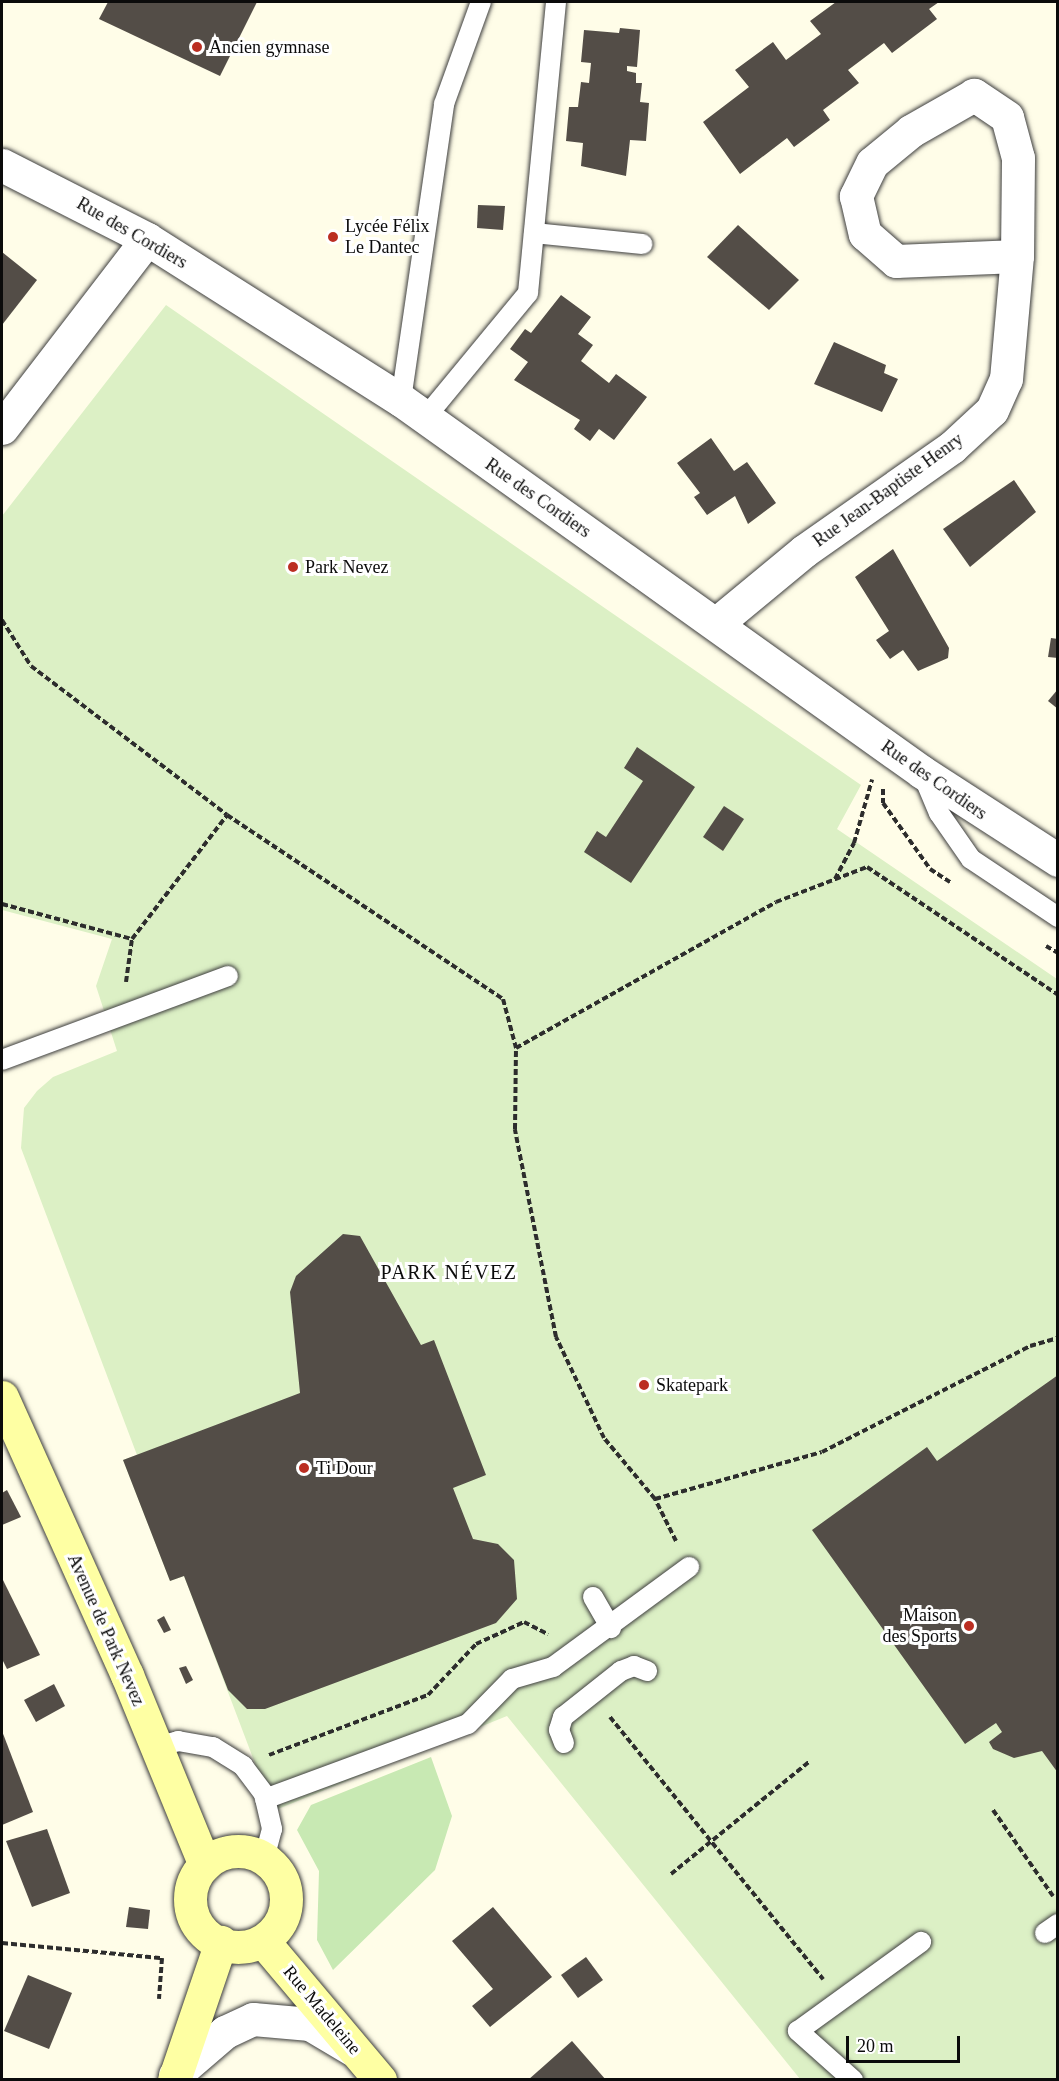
<!DOCTYPE html>
<html>
<head>
<meta charset="utf-8">
<style>
	body { margin:0 }
	#map { position:relative; width:1059px; height:2081px; overflow:hidden; background:#fffde8; font-family:"Times New Roman",serif }
	div>[style] { position:absolute }
	[style*='--x'] { left:calc(var(--x)*1px); top:calc(var(--y)*1px); width:calc(var(--w)*1px); rotate:calc(var(--a)*1deg) }
	.green>* { inset:0; background:#c8e9b3 }
	.pitch>* { inset:0; background:#dcf0c5 }
	.building>* { inset:0; background:#534d47 }
	.path>* { height:4px; margin-top:-2px; transform-origin:0; background:repeating-linear-gradient(90deg,#2d2d2d 0 6px,transparent 0 9px) }
	.roads { filter:drop-shadow(0 0 2px #3e3e3e) drop-shadow(0 0 2px #3e3e3e) }
	.lane>* { height:20px; margin:-10px; padding:0 10px; transform-origin:10px; border-radius:10px; background:#fff }
	.street>* { height:33px; margin:-16.5px; padding:0 16.5px; transform-origin:16.5px; border-radius:16.5px; background:#fff }
	.secondary>* { height:33px; margin:-16.5px; padding:0 16.5px; transform-origin:16.5px; border-radius:16.5px; background:#feffa3 }
	.secondary>.ring { margin:-16.5px; padding:0; box-sizing:content-box; background:none; border:33px solid #feffa3; border-radius:50% }
	.dots>* { width:16px; height:16px; translate:-50% -50%; box-sizing:border-box; border:3px solid #fff; border-radius:50% }
	span { translate:-50% -50%; white-space:nowrap; text-align:center; line-height:1.15; -webkit-text-stroke:6px #fff; paint-order:stroke }
	.poi-label { font-size:18px; color:#0b0b0b }
	.left { translate:0 -50%; text-align:left }
	.right { translate:-100% -50%; text-align:right }
	.street-label { font-size:18px; color:#0b0b0b }
	.neighbourhood-label { font-size:20px; color:#0b0b0b; letter-spacing:1.5px }
	.frame { position:absolute; inset:0; border:3px solid #0b0b0b; pointer-events:none }
	.scale { position:absolute; left:846px; top:2036px; width:114px; height:27px; box-sizing:border-box; border:3px solid #0b0b0b; border-top:0; padding-left:8px; font-size:18px; line-height:21px; white-space:nowrap; color:#0b0b0b; -webkit-text-stroke:4px #fff; paint-order:stroke }
</style>
</head>
<body>
<div id="map">
	<div class="green">
		<i style="clip-path:polygon(431px 1757px,452px 1816px,435px 1870px,333px 1970px,317px 1940px,319px 1871px,297px 1830px,311px 1805px)"></i>
	</div>
	<div class="pitch">
		<i style="clip-path:polygon(166px 305px,861px 785px,837px 829px,1057px 979px,1057px 2079px,800px 2079px,507px 1716px,273px 1811px,184px 1576px,170px 1581px,123px 1460px,137px 1455px,21px 1148px,24px 1108px,37px 1091px,53px 1077px,117px 1051px,96px 986px,112px 939px,2px 910px,2px 516px)"></i>
	</div>
	<div class="building">
		<i style="clip-path:polygon(108px 2px,257px 2px,220px 76px,99px 19px)"></i>
		<i style="clip-path:polygon(836px 2px,939px 2px,929px 9px,937px 19px,892px 53px,884px 43px,848px 70px,859px 83px,823px 110px,830px 120px,794px 147px,787px 138px,740px 174px,703px 122px,749px 87px,735px 70px,773px 42px,786px 60px,821px 34px,810px 21px)"></i>
		<i style="clip-path:polygon(620px 28px,640px 30px,637px 67px,627px 66px,627px 71px,636px 73px,636px 83px,642px 83px,640px 102px,649px 103px,646px 141px,630px 140px,626px 176px,581px 166px,583px 143px,566px 141px,569px 107px,578px 107px,581px 82px,589px 83px,591px 63px,581px 62px,584px 30px,619px 33px)"></i>
		<i style="clip-path:polygon(478px 205px,505px 206px,503px 230px,477px 228px)"></i>
		<i style="clip-path:polygon(738px 225px,799px 280px,769px 310px,707px 257px)"></i>
		<i style="clip-path:polygon(2px 252px,37px 280px,2px 325px)"></i>
		<i style="clip-path:polygon(561px 295px,591px 317px,578px 334px,593px 345px,581px 361px,609px 383px,616px 374px,647px 397px,614px 440px,599px 429px,590px 441px,574px 429px,580px 420px,514px 380px,528px 362px,510px 349px,525px 329px,531px 333px)"></i>
		<i style="clip-path:polygon(834px 342px,886px 365px,884px 373px,898px 379px,882px 412px,814px 384px)"></i>
		<i style="clip-path:polygon(711px 438px,734px 471px,747px 462px,776px 503px,748px 524px,735px 496px,707px 515px,694px 497px,700px 493px,677px 463px)"></i>
		<i style="clip-path:polygon(1014px 480px,1036px 512px,970px 567px,943px 529px)"></i>
		<i style="clip-path:polygon(893px 549px,949px 648px,948px 658px,918px 671px,903px 650px,890px 659px,876px 640px,889px 631px,855px 577px)"></i>
		<i style="clip-path:polygon(1051px 638px,1058px 639px,1058px 658px,1048px 657px)"></i>
		<i style="clip-path:polygon(1058px 689px,1058px 709px,1048px 701px)"></i>
		<i style="clip-path:polygon(637px 747px,695px 787px,631px 883px,584px 852px,597px 831px,606px 837px,643px 781px,624px 768px)"></i>
		<i style="clip-path:polygon(724px 806px,744px 819px,723px 851px,703px 837px)"></i>
		<i style="clip-path:polygon(343px 1234px,360px 1236px,421px 1345px,434px 1340px,486px 1475px,453px 1488px,473px 1539px,498px 1544px,514px 1560px,517px 1599px,496px 1623px,265px 1709px,247px 1709px,228px 1690px,184px 1576px,170px 1581px,123px 1460px,300px 1393px,290px 1292px,296px 1276px)"></i>
		<i style="clip-path:polygon(1058px 1375px,1058px 1773px,1042px 1751px,1014px 1758px,993px 1749px,989px 1742px,1002px 1732px,996px 1723px,965px 1744px,812px 1530px,927px 1447px,937px 1461px)"></i>
		<i style="clip-path:polygon(7px 1490px,21px 1517px,2px 1525px,2px 1493px)"></i>
		<i style="clip-path:polygon(2px 1578px,40px 1655px,7px 1669px,2px 1659px)"></i>
		<i style="clip-path:polygon(164px 1616px,171px 1630px,164px 1633px,157px 1620px)"></i>
		<i style="clip-path:polygon(186px 1666px,193px 1680px,186px 1684px,179px 1668px)"></i>
		<i style="clip-path:polygon(54px 1684px,65px 1706px,36px 1722px,24px 1700px)"></i>
		<i style="clip-path:polygon(2px 1731px,33px 1812px,2px 1825px)"></i>
		<i style="clip-path:polygon(47px 1829px,70px 1893px,32px 1907px,6px 1841px)"></i>
		<i style="clip-path:polygon(129px 1907px,150px 1910px,148px 1929px,126px 1927px)"></i>
		<i style="clip-path:polygon(493px 1907px,552px 1977px,490px 2027px,472px 2006px,493px 1989px,452px 1941px)"></i>
		<i style="clip-path:polygon(586px 1957px,603px 1980px,578px 1998px,561px 1975px)"></i>
		<i style="clip-path:polygon(28px 1975px,72px 1993px,49px 2049px,4px 2031px)"></i>
		<i style="clip-path:polygon(572px 2041px,606px 2080px,528px 2080px)"></i>
	</div>
	<div class="path">
		<i style="--x:2;--y:620;--w:54;--a:57.8"></i>
		<i style="--x:31;--y:666;--w:246;--a:37.2"></i>
		<i style="--x:227;--y:815;--w:332;--a:33.7"></i>
		<i style="--x:503;--y:999;--w:51;--a:75.1"></i>
		<i style="--x:883;--y:789;--w:14;--a:90"></i>
		<i style="--x:883;--y:803;--w:81;--a:54.5"></i>
		<i style="--x:930;--y:869;--w:24;--a:33"></i>
		<i style="--x:835;--y:879;--w:41;--a:-62.2"></i>
		<i style="--x:854;--y:843;--w:66;--a:-74.1"></i>
		<i style="--x:2;--y:904;--w:135;--a:15.1"></i>
		<i style="--x:1046;--y:946;--w:14;--a:30"></i>
		<i style="--x:126;--y:982;--w:43;--a:-82.1"></i>
		<i style="--x:132;--y:939;--w:156;--a:-52.5"></i>
		<i style="--x:655;--y:1499;--w:173;--a:-15.7"></i>
		<i style="--x:822;--y:1452;--w:233;--a:-27"></i>
		<i style="--x:1030;--y:1346;--w:29;--a:-16"></i>
		<i style="--x:676;--y:1541;--w:47;--a:-116.6"></i>
		<i style="--x:655;--y:1499;--w:80;--a:-129.9"></i>
		<i style="--x:604;--y:1438;--w:112;--a:-115.4"></i>
		<i style="--x:556;--y:1337;--w:212;--a:-101.2"></i>
		<i style="--x:515;--y:1129;--w:81;--a:-89.3"></i>
		<i style="--x:516;--y:1048;--w:298;--a:-29.3"></i>
		<i style="--x:776;--y:902;--w:97;--a:-21"></i>
		<i style="--x:867;--y:867;--w:230;--a:33.8"></i>
		<i style="--x:610;--y:1717;--w:338;--a:50.9"></i>
		<i style="--x:269;--y:1755;--w:170;--a:-20.7"></i>
		<i style="--x:428;--y:1695;--w:70;--a:-46.7"></i>
		<i style="--x:476;--y:1644;--w:53;--a:-24.6"></i>
		<i style="--x:524;--y:1622;--w:27;--a:27"></i>
		<i style="--x:993;--y:1810;--w:105;--a:55.1"></i>
		<i style="--x:671;--y:1874;--w:178;--a:-39.1"></i>
		<i style="--x:2;--y:1943;--w:161;--a:5.4"></i>
		<i style="--x:162;--y:1958;--w:41;--a:94.2"></i>
	</div>
	<div class="roads">
		<div class="lane">
			<i style="--x:534;--y:233;--w:109;--a:5.8"></i>
			<i style="--x:401;--y:400;--w:299;--a:-81.7"></i>
			<i style="--x:444;--y:104;--w:109;--a:-70.1"></i>
			<i style="--x:425;--y:418;--w:162;--a:-50.5"></i>
			<i style="--x:528;--y:293;--w:292;--a:-84.5"></i>
			<i style="--x:923;--y:775;--w:41;--a:67.2"></i>
			<i style="--x:939;--y:813;--w:56;--a:55.2"></i>
			<i style="--x:971;--y:859;--w:105;--a:33.7"></i>
			<i style="--x:2;--y:1060;--w:241;--a:-20.4"></i>
			<i style="--x:593;--y:1597;--w:36;--a:60"></i>
			<i style="--x:564;--y:1743;--w:14;--a:-111"></i>
			<i style="--x:559;--y:1730;--w:14;--a:-73"></i>
			<i style="--x:563;--y:1717;--w:74;--a:-38.4"></i>
			<i style="--x:621;--y:1671;--w:14;--a:-21"></i>
			<i style="--x:634;--y:1666;--w:14;--a:21"></i>
			<i style="--x:156;--y:1747;--w:23;--a:-15"></i>
			<i style="--x:178;--y:1741;--w:36;--a:10"></i>
			<i style="--x:213;--y:1747;--w:36;--a:32"></i>
			<i style="--x:243;--y:1766;--w:35;--a:53"></i>
			<i style="--x:264;--y:1794;--w:36;--a:77"></i>
			<i style="--x:272;--y:1829;--w:31;--a:105"></i>
			<i style="--x:265;--y:1799;--w:216;--a:-20.3"></i>
			<i style="--x:468;--y:1724;--w:63;--a:-45.6"></i>
			<i style="--x:512;--y:1679;--w:43;--a:-16.3"></i>
			<i style="--x:553;--y:1667;--w:169;--a:-36.3"></i>
			<i style="--x:1045;--y:1933;--w:16;--a:-35"></i>
			<i style="--x:853;--y:2080;--w:74;--a:-138.3"></i>
			<i style="--x:798;--y:2031;--w:152;--a:-35.9"></i>
		</div>
		<div class="street">
			<i style="--x:2;--y:165;--w:163;--a:27"></i>
			<i style="--x:147;--y:239;--w:301;--a:32.4"></i>
			<i style="--x:401;--y:400;--w:640;--a:35.53"></i>
			<i style="--x:922;--y:772;--w:162;--a:32.9"></i>
			<i style="--x:2;--y:428;--w:238;--a:-52.5"></i>
			<i style="--x:717;--y:623;--w:113;--a:-39.6"></i>
			<i style="--x:804;--y:551;--w:181;--a:-35.1"></i>
			<i style="--x:952;--y:447;--w:54;--a:-42.8"></i>
			<i style="--x:992;--y:410;--w:34;--a:-66"></i>
			<i style="--x:1006;--y:379;--w:123;--a:-84.9"></i>
			<i style="--x:1017;--y:256;--w:98;--a:-89.4"></i>
			<i style="--x:1018;--y:158;--w:42;--a:-105"></i>
			<i style="--x:1007;--y:117;--w:40;--a:-146"></i>
			<i style="--x:974;--y:95;--w:73;--a:150.3"></i>
			<i style="--x:911;--y:131;--w:50;--a:140.6"></i>
			<i style="--x:872;--y:163;--w:37;--a:116"></i>
			<i style="--x:856;--y:196;--w:39;--a:77"></i>
			<i style="--x:865;--y:234;--w:41;--a:41.1"></i>
			<i style="--x:896;--y:261;--w:121;--a:-2.4"></i>
			<i style="--x:175;--y:2075;--w:66;--a:-40.7"></i>
			<i style="--x:225;--y:2032;--w:31;--a:-25"></i>
			<i style="--x:253;--y:2019;--w:57;--a:5"></i>
			<i style="--x:310;--y:2024;--w:49;--a:30.8"></i>
		</div>
		<div class="secondary">
			<i style="--x:2;--y:1397;--w:305;--a:65.8"></i>
			<i style="--x:127;--y:1675;--w:205;--a:67.7"></i>
			<i class="ring" style="left:190px;top:1851px;width:63px;height:63px"></i>
			<i style="--x:263;--y:1941;--w:182;--a:49.9"></i>
			<i style="--x:174;--y:2080;--w:146;--a:-71.2"></i>
		</div>
	</div>
	<div class="dots">
		<i style="left:197px;top:47px;background:#bb2e22"></i>
		<i style="left:333px;top:237px;background:#bb2e22"></i>
		<i style="left:293px;top:567px;background:#bb2e22"></i>
		<i style="left:644px;top:1385px;background:#bb2e22"></i>
		<i style="left:304px;top:1468px;background:#bb2e22"></i>
		<i style="left:969px;top:1626px;background:#bb2e22"></i>
	</div>
	<div class="poi-label">
		<span class="left" style="left:209px;top:47px">Ancien gymnase</span>
		<span class="left" style="left:345px;top:237px">Lycée Félix<br>Le Dantec</span>
		<span class="left" style="left:305px;top:567px">Park Nevez</span>
		<span class="left" style="left:656px;top:1385px">Skatepark</span>
		<span class="left" style="left:316px;top:1468px">Ti Dour</span>
		<span class="right" style="left:957px;top:1626px">Maison<br>des Sports</span>
	</div>
	<div class="street-label">
		<span style="left:132px;top:233px;rotate:30deg">Rue des Cordiers</span>
		<span style="left:888px;top:490px;rotate:-36deg">Rue Jean-Baptiste Henry</span>
		<span style="left:538px;top:498px;rotate:35deg">Rue des Cordiers</span>
		<span style="left:934px;top:780px;rotate:35deg">Rue des Cordiers</span>
		<span style="left:106px;top:1630px;rotate:66deg">Avenue de Park Nevez</span>
		<span style="left:322px;top:2010px;rotate:50deg">Rue Madeleine</span>
	</div>
	<div class="neighbourhood-label">
		<span style="left:449px;top:1272px">PARK NÉVEZ</span>
	</div>
	<div class="frame"></div>
	<div class="scale">20 m</div>
</div>
</body>
</html>
